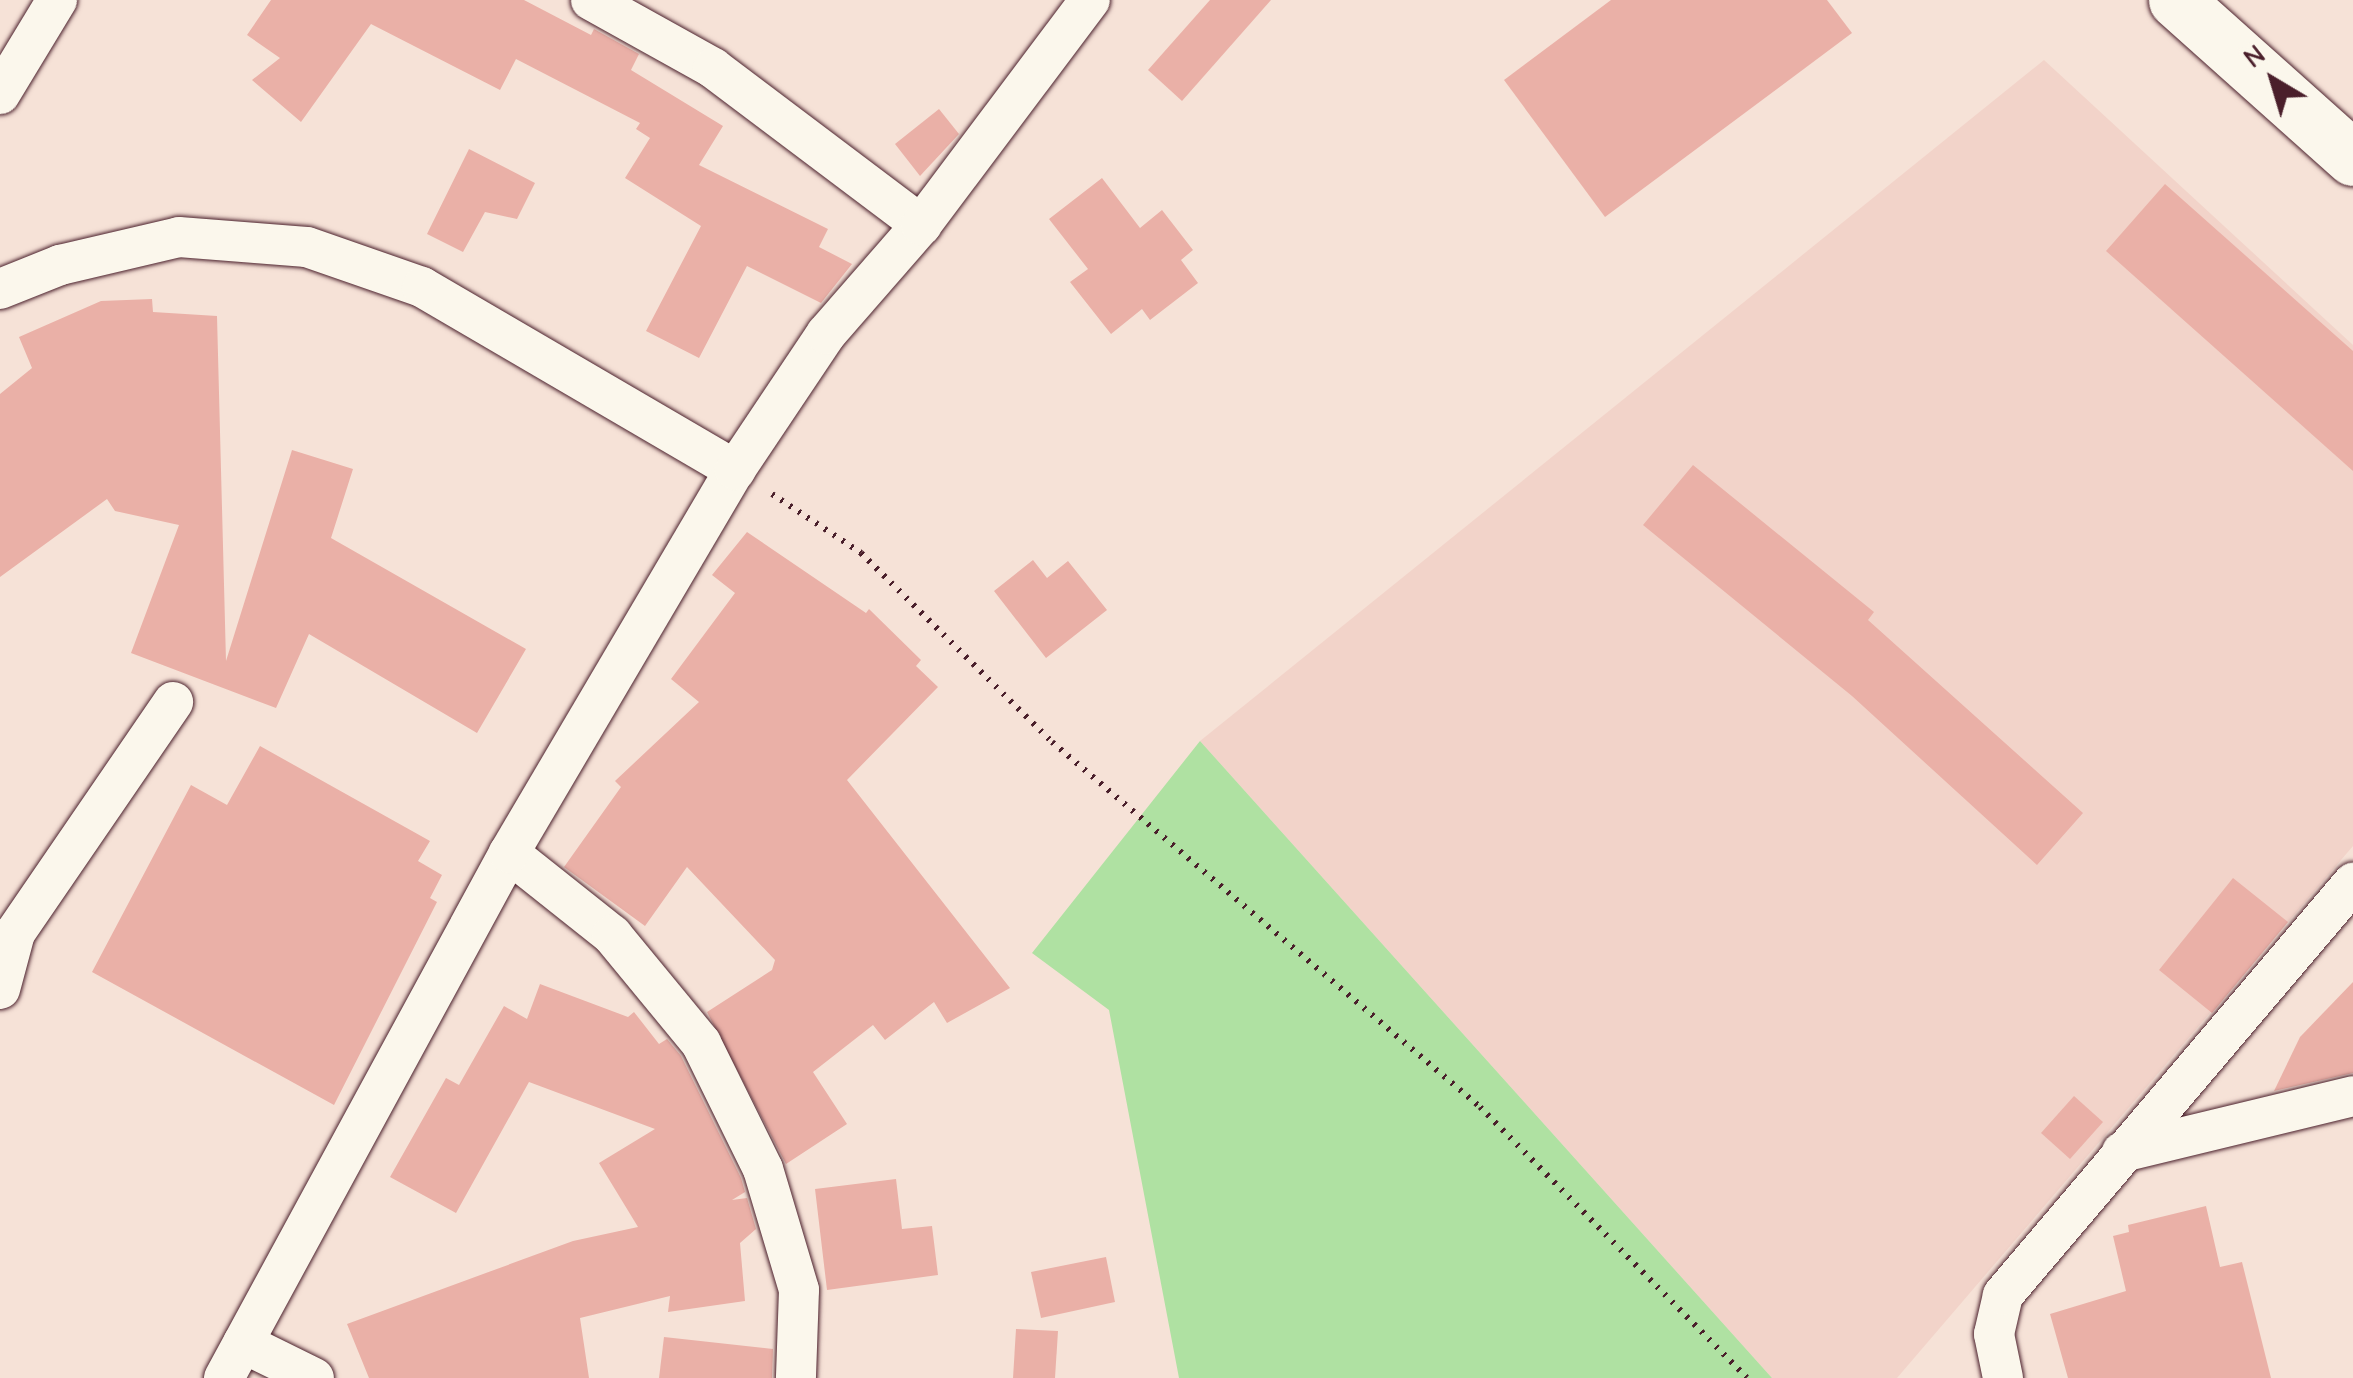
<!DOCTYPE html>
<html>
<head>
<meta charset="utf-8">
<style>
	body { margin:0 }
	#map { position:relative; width:2353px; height:1378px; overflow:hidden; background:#f6e2d7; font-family:"Comic Neue",sans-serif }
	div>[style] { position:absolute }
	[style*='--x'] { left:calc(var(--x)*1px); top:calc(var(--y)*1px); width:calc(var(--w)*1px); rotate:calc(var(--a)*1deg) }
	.built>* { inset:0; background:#f2d3c9 }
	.green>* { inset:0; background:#afe1a2 }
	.building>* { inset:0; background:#eab0a7 }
	.path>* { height:6px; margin-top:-3px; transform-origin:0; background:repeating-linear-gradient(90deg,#4a1f2b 0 2.5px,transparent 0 10.5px) }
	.roads { filter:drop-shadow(0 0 2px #4a1f2b) drop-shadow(0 0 2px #4a1f2b) }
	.street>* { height:40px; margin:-20px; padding:0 20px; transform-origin:20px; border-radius:20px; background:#fbf7ec }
	.secondary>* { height:55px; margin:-27.5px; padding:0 27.5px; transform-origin:27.5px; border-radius:27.5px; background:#fbf7ec }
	span { translate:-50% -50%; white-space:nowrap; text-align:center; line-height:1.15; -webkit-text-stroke:8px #fbf7ec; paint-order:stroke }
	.north { position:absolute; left:2223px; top:30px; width:100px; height:100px; -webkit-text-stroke:8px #fbf7ec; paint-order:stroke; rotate:322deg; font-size:28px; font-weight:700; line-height:40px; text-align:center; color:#4a1f2b }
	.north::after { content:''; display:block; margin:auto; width:35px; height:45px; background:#4a1f2b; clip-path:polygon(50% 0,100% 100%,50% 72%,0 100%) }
</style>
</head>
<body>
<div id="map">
	<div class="built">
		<i style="clip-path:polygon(2044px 60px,2353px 345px,2353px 846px,1897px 1378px,1772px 1378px,1200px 741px)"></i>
	</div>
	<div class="green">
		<i style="clip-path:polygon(1200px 741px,1772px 1378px,1179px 1378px,1109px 1010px,1032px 953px)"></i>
	</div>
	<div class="building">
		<i style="clip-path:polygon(271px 0,524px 0,591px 35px,594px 29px,639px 54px,631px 70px,723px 126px,699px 165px,828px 229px,819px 247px,852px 264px,821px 303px,747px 266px,699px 358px,646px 331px,701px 226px,625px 178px,650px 138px,636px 129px,640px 123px,516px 59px,500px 90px,371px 24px,301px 122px,252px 80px,280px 58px,247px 35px)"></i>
		<i style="clip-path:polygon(1210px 0,1271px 0,1182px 101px,1148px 70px)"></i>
		<i style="clip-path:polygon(1611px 0,1827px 0,1852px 33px,1605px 217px,1504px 80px)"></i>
		<i style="clip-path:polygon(939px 109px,959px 134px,920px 176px,895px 144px)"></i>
		<i style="clip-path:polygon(469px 149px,535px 183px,517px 219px,485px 212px,463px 252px,427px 234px)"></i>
		<i style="clip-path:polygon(1102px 178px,1140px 228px,1162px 210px,1193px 250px,1181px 260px,1198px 283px,1150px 320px,1142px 309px,1111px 334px,1070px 282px,1088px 269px,1049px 219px)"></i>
		<i style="clip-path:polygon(2165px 184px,2353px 351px,2353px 471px,2106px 251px)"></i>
		<i style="clip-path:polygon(152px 299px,153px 312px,217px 316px,226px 661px,292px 450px,353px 469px,331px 538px,526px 649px,477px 733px,309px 634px,276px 708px,131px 653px,179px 525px,115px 511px,107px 499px,0 577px,0 394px,32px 368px,19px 337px,101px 301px)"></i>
		<i style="clip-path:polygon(1693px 465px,1874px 612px,1868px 620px,2083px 813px,2037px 865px,1852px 696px,1643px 525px)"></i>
		<i style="clip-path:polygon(747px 532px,866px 613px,869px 609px,921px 660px,916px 666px,938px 687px,847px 780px,1010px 988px,947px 1023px,934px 1002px,885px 1040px,873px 1025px,813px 1072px,847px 1124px,786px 1164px,707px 1012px,772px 970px,775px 960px,687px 867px,645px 926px,564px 867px,621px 787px,615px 781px,699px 702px,671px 679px,735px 593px,712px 575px)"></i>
		<i style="clip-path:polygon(1033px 560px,1047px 578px,1068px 561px,1107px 610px,1046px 658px,994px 591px)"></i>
		<i style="clip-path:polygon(260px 746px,430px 841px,418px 861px,442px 875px,430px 898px,437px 902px,334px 1105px,92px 972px,191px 785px,227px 805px)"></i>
		<i style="clip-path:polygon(2233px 878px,2288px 922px,2212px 1013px,2159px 970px)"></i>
		<i style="clip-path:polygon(2353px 982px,2353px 1073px,2274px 1091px,2300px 1037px)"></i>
		<i style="clip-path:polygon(540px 984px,628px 1017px,634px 1012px,659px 1044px,667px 1039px,681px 1056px,741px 1178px,745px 1192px,732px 1200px,747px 1198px,756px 1229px,740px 1243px,745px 1301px,668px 1312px,670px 1296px,580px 1318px,589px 1378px,369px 1378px,347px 1324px,573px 1241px,638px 1227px,599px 1163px,655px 1129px,529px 1082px,456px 1213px,390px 1177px,446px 1078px,459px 1085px,504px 1006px,527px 1019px)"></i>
		<i style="clip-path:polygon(2074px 1096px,2103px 1122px,2070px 1159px,2041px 1133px)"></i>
		<i style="clip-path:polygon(896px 1179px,902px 1229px,932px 1226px,938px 1275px,827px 1290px,815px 1189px)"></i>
		<i style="clip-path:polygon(2206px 1206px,2220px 1267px,2242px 1262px,2271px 1378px,2068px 1378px,2050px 1314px,2126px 1291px,2113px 1236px,2129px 1232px,2128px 1225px)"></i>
		<i style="clip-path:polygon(1106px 1257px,1115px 1302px,1041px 1318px,1031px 1272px)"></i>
		<i style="clip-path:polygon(1016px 1329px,1058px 1331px,1055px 1378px,1013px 1378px)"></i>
		<i style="clip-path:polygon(664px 1337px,773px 1349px,772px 1378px,659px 1378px)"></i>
	</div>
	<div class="path">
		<i style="--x:772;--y:494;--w:107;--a:33.5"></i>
		<i style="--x:861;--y:553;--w:269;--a:44.7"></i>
		<i style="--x:1052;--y:742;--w:563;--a:40.46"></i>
		<i style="--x:1480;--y:1107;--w:380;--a:45.4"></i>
	</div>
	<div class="roads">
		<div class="street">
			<i style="--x:591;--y:0;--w:140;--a:29.1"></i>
			<i style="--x:713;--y:68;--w:261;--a:37"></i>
			<i style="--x:0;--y:94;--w:110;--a:-58.8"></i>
			<i style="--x:0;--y:289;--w:65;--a:-21.8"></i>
			<i style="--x:60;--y:265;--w:122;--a:-13.2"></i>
			<i style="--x:179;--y:237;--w:128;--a:4.5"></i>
			<i style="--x:307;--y:247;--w:122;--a:19.2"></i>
			<i style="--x:422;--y:287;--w:363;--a:30.3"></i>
			<i style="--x:509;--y:853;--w:132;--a:38.5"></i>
			<i style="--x:612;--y:935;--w:140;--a:50.5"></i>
			<i style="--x:701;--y:1043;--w:140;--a:63.8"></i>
			<i style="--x:763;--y:1169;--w:126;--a:73.4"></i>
			<i style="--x:799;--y:1290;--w:88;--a:92"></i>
			<i style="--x:0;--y:989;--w:58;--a:-75"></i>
			<i style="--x:15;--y:933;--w:280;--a:-55.6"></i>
			<i style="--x:2122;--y:1152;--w:238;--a:-13.6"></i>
			<i style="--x:243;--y:1343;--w:79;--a:26.2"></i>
			<i style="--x:224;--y:1378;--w:597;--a:-61.5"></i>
			<i style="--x:509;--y:853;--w:445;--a:-59.5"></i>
			<i style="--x:735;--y:470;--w:164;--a:-56.2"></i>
			<i style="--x:826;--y:334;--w:145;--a:-48.9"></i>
			<i style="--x:921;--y:225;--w:281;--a:-53.1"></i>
			<i style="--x:2003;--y:1378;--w:45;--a:-101.6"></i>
			<i style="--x:1994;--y:1334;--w:40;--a:-77"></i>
			<i style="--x:2003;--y:1295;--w:541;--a:-49.65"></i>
		</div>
		<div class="secondary">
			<i style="--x:2176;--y:0;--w:237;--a:41.8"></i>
		</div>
	</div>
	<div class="north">N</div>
</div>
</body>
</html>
